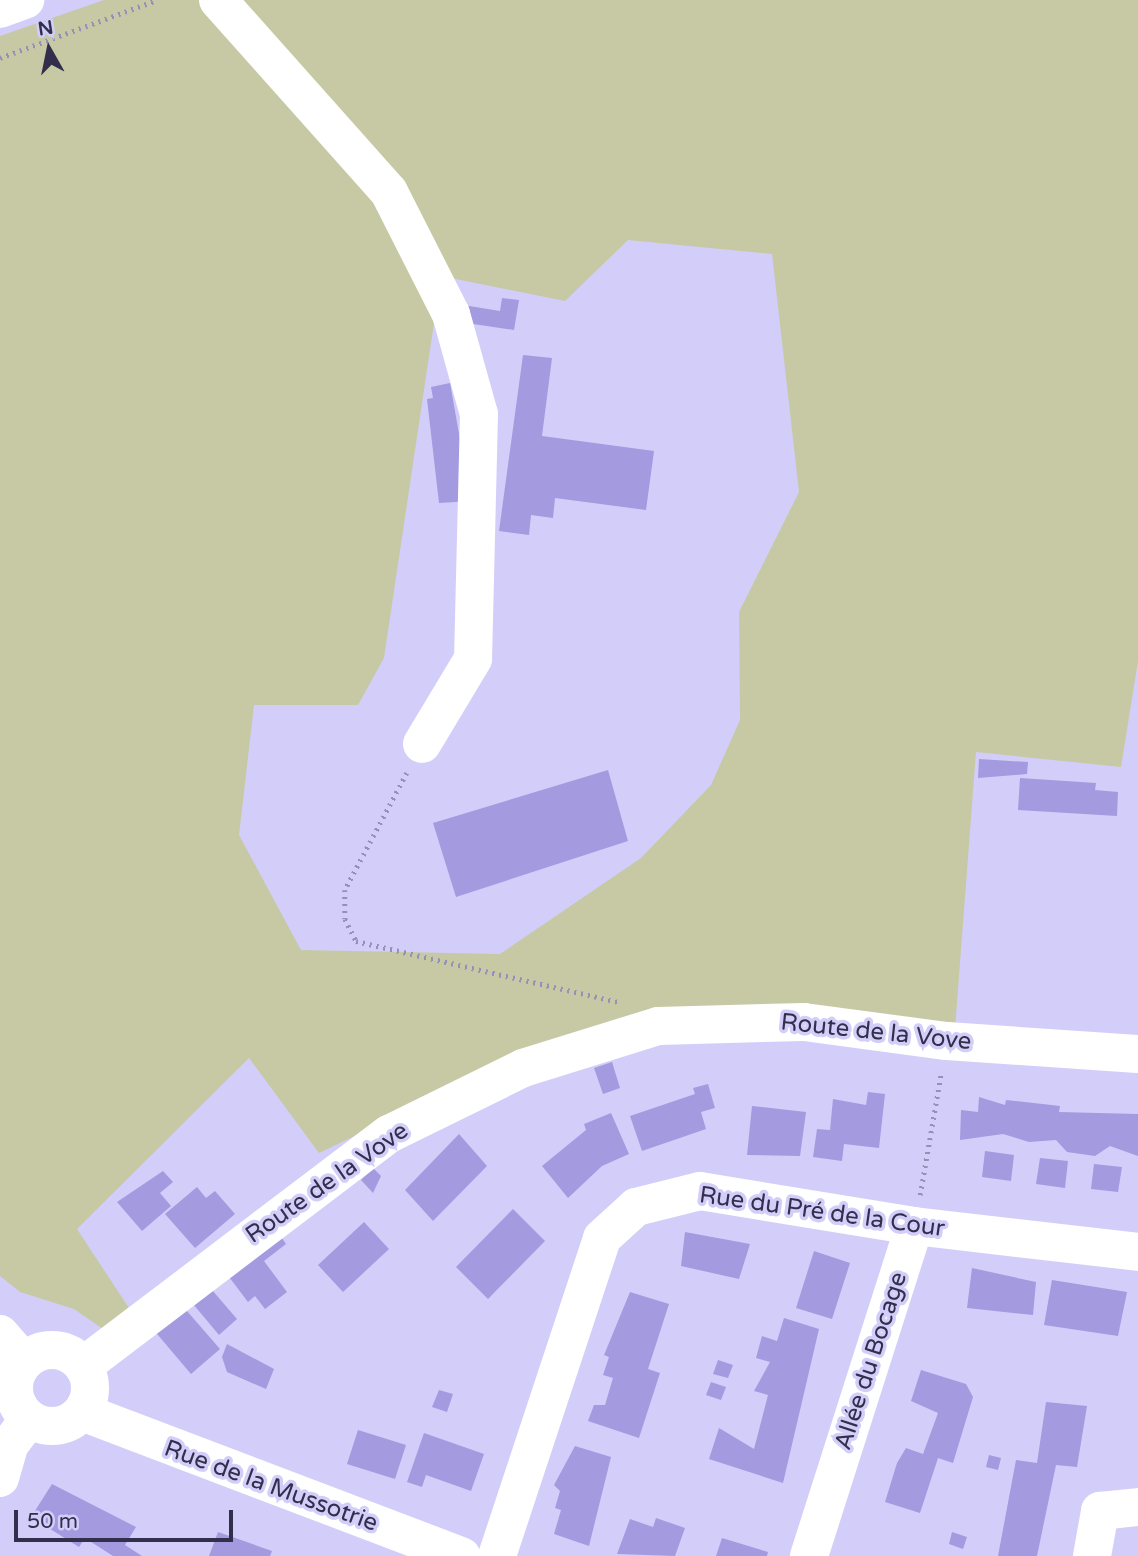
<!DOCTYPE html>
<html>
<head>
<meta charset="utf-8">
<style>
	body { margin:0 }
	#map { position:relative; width:1138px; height:1556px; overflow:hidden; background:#d2cef9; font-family:"Varela Round",sans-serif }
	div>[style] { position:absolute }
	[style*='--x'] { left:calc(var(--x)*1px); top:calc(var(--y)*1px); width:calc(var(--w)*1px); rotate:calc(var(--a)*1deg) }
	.green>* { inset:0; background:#c7c9a4 }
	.building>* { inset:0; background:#a39ae0 }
	.path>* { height:4.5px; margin-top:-2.25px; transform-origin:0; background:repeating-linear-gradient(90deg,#9591b6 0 2px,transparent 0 7px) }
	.minor>* { height:38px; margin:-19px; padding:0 19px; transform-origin:19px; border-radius:19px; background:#fff }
	.minor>.ring { margin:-19px; padding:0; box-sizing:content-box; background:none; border:38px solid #fff; border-radius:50% }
	span { translate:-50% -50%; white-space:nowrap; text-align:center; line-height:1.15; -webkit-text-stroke:7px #d2cef9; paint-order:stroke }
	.street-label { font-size:24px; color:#322e4b }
	.north { position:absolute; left:14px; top:14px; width:70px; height:70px; -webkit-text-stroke:5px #d2cef9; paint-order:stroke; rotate:351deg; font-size:19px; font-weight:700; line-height:28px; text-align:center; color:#322e4b }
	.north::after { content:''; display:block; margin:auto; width:24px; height:32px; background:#322e4b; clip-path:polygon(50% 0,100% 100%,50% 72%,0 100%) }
	.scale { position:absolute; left:14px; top:1510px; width:219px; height:32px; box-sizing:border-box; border:4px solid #322e4b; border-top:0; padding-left:9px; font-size:21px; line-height:24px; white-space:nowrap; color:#322e4b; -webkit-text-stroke:5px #d2cef9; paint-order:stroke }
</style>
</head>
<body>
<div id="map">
	<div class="green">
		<i style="clip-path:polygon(evenodd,104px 0,1138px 0,1138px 661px,1121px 767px,976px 752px,955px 1029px,775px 1008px,498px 1067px,319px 1153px,249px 1058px,77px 1229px,129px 1308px,103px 1329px,74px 1309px,20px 1292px,0 1276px,0 36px,104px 0,628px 240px,772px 254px,799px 492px,739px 612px,740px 720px,711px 785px,641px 858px,500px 954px,301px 950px,239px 835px,254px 705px,358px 705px,384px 658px,441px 276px,565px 301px,628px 240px)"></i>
	</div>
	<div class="building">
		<i style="clip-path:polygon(502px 298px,519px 300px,514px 330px,460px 322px,463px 305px,500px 311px)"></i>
		<i style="clip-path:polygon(523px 355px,552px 358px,542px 436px,654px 451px,646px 510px,555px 498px,553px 518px,531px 515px,529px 535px,499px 531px)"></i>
		<i style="clip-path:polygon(450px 383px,471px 501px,439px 503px,427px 399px,433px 398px,431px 387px)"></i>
		<i style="clip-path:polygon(979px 759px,1028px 762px,1027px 774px,978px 778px)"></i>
		<i style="clip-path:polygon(608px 770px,628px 841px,456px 897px,433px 823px)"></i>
		<i style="clip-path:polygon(1020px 778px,1096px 783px,1095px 790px,1118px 792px,1117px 816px,1018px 810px)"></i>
		<i style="clip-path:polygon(612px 1062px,620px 1088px,603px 1094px,594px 1068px)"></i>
		<i style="clip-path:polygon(708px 1084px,715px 1108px,701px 1112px,706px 1129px,642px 1151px,630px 1116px,695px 1094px,693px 1088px)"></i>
		<i style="clip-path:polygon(868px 1092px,885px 1094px,879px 1148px,844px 1144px,842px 1161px,813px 1157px,817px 1129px,830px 1130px,833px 1099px,866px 1105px)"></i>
		<i style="clip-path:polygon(979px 1097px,1005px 1105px,1006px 1100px,1060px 1106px,1059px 1112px,1138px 1114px,1138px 1156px,1110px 1146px,1095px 1156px,1067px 1152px,1056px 1140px,1029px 1142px,1003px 1134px,960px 1140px,961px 1110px,978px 1112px)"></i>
		<i style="clip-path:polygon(752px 1106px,806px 1112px,800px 1156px,747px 1155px)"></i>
		<i style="clip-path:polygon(611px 1113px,629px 1154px,602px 1166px,568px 1198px,542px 1166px,586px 1130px,584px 1124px)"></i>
		<i style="clip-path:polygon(459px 1134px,487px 1166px,433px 1221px,405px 1190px)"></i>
		<i style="clip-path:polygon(985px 1151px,1014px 1155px,1011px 1181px,982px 1177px)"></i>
		<i style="clip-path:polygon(1040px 1158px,1068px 1161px,1065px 1188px,1036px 1184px)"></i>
		<i style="clip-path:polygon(1094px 1164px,1122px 1167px,1118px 1192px,1091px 1189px)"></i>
		<i style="clip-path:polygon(373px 1168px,381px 1176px,373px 1193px,361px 1180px)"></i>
		<i style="clip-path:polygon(163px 1171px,173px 1182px,160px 1193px,171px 1206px,142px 1231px,117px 1202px)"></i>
		<i style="clip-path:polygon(197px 1187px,206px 1198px,215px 1191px,235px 1214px,195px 1248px,165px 1214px)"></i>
		<i style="clip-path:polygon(513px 1209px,545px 1241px,488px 1299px,456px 1267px)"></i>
		<i style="clip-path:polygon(364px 1222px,389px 1249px,343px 1292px,318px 1265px)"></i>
		<i style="clip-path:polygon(273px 1225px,286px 1244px,264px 1261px,287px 1292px,265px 1309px,255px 1296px,248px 1302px,220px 1265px)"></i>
		<i style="clip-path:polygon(685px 1232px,750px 1244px,739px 1279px,681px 1266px)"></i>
		<i style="clip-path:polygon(814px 1251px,850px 1263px,832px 1319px,796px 1308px)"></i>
		<i style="clip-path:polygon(972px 1268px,1036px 1282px,1033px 1315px,967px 1308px)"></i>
		<i style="clip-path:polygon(1052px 1280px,1127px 1292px,1118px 1336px,1044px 1325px)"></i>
		<i style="clip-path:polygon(206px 1283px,237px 1319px,219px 1335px,188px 1298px)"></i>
		<i style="clip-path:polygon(630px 1292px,669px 1304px,648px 1369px,660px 1373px,639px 1438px,588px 1421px,594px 1405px,605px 1405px,613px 1378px,603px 1375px,609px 1357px,604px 1355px)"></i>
		<i style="clip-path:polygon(180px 1303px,220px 1349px,191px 1374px,152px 1328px)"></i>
		<i style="clip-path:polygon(784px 1318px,819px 1329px,783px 1483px,709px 1459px,719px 1428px,754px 1449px,768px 1395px,754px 1391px,770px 1362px,756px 1358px,762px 1336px,777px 1341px)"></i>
		<i style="clip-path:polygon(227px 1344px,274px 1369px,266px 1389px,227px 1372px,222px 1357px)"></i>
		<i style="clip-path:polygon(718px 1360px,733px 1365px,728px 1378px,713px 1374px)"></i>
		<i style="clip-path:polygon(921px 1370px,966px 1384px,973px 1397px,953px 1463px,938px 1458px,920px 1513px,885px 1502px,897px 1463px,906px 1448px,923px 1454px,938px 1413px,911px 1401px)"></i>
		<i style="clip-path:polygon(711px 1382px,726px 1387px,721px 1400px,706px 1395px)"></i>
		<i style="clip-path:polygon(439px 1390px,453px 1394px,447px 1412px,432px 1407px)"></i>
		<i style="clip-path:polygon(1046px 1402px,1087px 1406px,1077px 1467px,1056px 1465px,1037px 1556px,998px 1556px,1016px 1460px,1037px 1463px)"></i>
		<i style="clip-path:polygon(358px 1430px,406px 1445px,395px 1479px,347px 1464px)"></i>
		<i style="clip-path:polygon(424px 1433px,484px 1454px,471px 1491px,426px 1475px,422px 1487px,407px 1482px)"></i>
		<i style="clip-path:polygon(575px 1446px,611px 1457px,589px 1546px,554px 1534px,561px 1510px,555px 1508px,560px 1491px,554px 1485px)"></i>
		<i style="clip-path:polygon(989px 1455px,1001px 1458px,998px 1470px,986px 1467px)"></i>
		<i style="clip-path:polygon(52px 1484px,136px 1527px,125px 1545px,142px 1556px,113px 1556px,85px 1538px,79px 1547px,31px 1517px)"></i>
		<i style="clip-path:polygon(656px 1518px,685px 1528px,675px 1556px,617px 1554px,630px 1519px,653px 1527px)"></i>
		<i style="clip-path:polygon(218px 1532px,272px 1551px,270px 1556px,209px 1556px)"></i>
		<i style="clip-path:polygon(952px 1532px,967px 1537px,963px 1549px,949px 1544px)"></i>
		<i style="clip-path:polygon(722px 1538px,768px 1552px,767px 1556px,716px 1556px)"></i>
	</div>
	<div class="path">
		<i style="--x:0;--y:58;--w:167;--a:-20.3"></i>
		<i style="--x:407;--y:773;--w:132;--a:117.9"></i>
		<i style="--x:345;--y:890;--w:29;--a:90"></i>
		<i style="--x:345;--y:919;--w:25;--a:63"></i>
		<i style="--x:356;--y:941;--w:270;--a:13.1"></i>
		<i style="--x:920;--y:1195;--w:124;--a:-80.2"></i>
	</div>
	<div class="minor">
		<i style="--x:218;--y:0;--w:257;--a:48.3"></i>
		<i style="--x:389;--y:192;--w:137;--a:63.1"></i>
		<i style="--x:451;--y:314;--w:104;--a:74.4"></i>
		<i style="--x:479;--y:414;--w:245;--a:91.4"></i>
		<i style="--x:473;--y:659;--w:99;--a:121"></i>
		<i style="--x:0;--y:9;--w:27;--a:-20"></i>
		<i style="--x:0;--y:1334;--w:37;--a:49"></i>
		<i class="ring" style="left:14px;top:1350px;width:38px;height:38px"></i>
		<i style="--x:83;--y:1366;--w:384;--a:-37.2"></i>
		<i style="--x:389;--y:1134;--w:149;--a:-26.2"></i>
		<i style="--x:523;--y:1068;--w:141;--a:-17.3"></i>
		<i style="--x:658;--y:1026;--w:146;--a:-1.6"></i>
		<i style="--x:804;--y:1022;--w:144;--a:7.6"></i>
		<i style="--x:947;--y:1041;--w:191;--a:3.9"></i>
		<i style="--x:82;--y:1412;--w:406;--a:20.8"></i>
		<i style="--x:0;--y:1478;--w:35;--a:-74"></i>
		<i style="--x:10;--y:1444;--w:31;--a:-53"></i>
		<i style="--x:497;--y:1556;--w:335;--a:-71.7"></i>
		<i style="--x:602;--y:1238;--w:46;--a:-42.4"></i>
		<i style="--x:636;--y:1207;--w:66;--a:-14"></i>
		<i style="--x:700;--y:1191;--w:217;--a:9.3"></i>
		<i style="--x:914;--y:1226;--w:226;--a:6.6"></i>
		<i style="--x:809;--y:1556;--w:346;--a:-72.3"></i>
		<i style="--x:1092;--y:1556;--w:46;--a:-79.9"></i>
		<i style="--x:1100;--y:1511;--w:38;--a:-6"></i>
	</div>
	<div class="street-label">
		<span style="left:876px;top:1032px;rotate:6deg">Route de la Vove</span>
		<span style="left:327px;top:1183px;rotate:-35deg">Route de la Vove</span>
		<span style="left:822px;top:1212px;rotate:8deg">Rue du Pré de la Cour</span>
		<span style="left:871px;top:1361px;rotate:-72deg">Allée du Bocage</span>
		<span style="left:271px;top:1486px;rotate:20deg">Rue de la Mussotrie</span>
	</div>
	<div class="north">N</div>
	<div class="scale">50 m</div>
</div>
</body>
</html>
